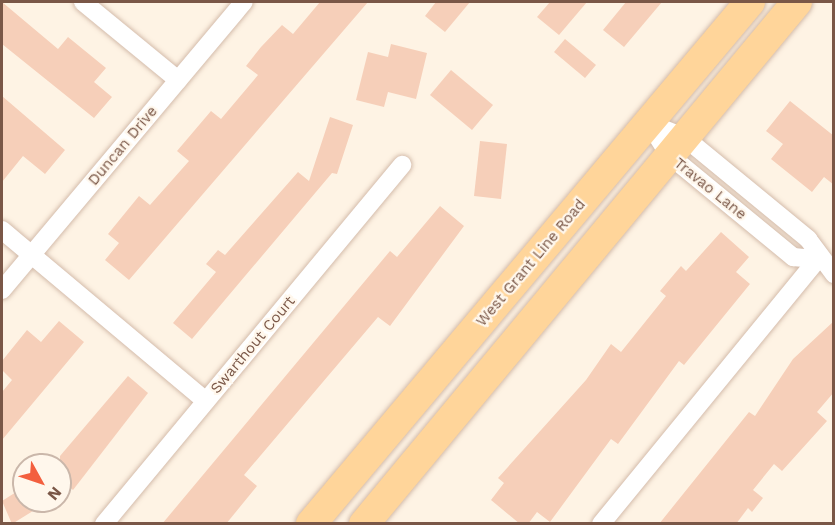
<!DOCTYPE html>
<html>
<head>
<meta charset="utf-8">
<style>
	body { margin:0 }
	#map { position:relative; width:835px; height:525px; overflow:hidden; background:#fef3e4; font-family:"Work Sans",sans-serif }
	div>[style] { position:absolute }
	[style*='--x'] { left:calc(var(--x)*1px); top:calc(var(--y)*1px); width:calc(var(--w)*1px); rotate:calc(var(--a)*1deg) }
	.building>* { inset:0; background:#f6cfb9 }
	.roads { filter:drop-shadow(0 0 2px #d4bcab) drop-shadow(0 0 2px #d4bcab) }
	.street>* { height:18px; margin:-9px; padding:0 9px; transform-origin:9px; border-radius:9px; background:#fff }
	.primary>* { height:30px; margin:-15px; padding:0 15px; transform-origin:15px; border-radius:15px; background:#ffd59a }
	span { translate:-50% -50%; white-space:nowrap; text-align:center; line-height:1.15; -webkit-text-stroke:4.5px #fff7ec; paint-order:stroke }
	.street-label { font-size:15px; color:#7a5747 }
	.frame { position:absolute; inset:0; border:3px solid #7a5747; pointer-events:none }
	.north { position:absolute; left:12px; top:453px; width:60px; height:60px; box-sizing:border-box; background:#fff7ec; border:2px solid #cab7aa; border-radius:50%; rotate:130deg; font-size:16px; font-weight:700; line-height:24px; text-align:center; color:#7a5747 }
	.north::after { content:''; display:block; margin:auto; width:21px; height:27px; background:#f35f3e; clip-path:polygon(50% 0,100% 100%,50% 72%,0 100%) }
</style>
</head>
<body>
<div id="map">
	<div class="building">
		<i style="clip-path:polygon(2px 2px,58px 49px,68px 37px,106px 68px,94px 82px,112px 97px,94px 118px,2px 44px)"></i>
		<i style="clip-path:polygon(320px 2px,368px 2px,129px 280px,105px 260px,119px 243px,108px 234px,139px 196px,150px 205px,189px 161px,177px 151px,211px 111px,221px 119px,258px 75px,246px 66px,261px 47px,282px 25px,293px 34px)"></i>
		<i style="clip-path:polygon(436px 2px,470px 2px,445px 32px,425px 16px)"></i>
		<i style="clip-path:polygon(550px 2px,587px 2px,559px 35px,537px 17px)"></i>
		<i style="clip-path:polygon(626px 2px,662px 2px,624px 47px,603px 30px)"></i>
		<i style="clip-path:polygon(565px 39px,596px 65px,585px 78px,554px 52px)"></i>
		<i style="clip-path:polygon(391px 44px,427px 53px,416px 99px,388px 92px,384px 107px,356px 100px,368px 52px,388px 57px)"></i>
		<i style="clip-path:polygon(451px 70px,493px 105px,472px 130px,430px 95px)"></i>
		<i style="clip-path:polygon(2px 96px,65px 150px,45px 174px,23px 156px,2px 182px)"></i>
		<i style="clip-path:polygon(790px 101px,834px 136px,834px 185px,824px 177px,812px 192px,771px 159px,783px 144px,766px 131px)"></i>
		<i style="clip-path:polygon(330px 117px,353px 125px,337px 174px,332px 173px,192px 339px,173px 323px,216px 272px,206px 264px,218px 250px,225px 255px,298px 172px,309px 181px)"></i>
		<i style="clip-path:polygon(480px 141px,507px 144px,501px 199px,474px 196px)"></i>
		<i style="clip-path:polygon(440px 206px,464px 226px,390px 326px,378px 317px,244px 475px,257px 486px,226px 524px,162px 524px,390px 251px,397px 257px)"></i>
		<i style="clip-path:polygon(721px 232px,749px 257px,736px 272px,750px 284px,684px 365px,679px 361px,618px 444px,611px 439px,550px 522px,537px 512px,528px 524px,520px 524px,491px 500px,504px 483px,498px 478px,586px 380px,611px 344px,621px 352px,666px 296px,660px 291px,681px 266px,686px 271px)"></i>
		<i style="clip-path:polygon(59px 321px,84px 342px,2px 440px,2px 392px,12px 380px,2px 370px,2px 361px,27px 330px,41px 342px)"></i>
		<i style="clip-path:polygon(834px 321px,834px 392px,817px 412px,827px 421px,782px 471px,774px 464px,753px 490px,763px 498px,752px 512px,748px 508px,736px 524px,659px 524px,749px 412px,755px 416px,793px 359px)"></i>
		<i style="clip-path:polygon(128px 376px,148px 393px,73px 490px,60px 479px,60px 456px)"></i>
		<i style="clip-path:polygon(24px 487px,24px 501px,49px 501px,12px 524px,2px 501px)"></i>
	</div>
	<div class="roads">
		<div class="street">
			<i style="--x:83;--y:2;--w:123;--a:39.4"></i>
			<i style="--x:649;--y:123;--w:38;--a:22"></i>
			<i style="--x:684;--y:137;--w:161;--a:39.4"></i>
			<i style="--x:808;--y:239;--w:44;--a:53.4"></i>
			<i style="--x:649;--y:123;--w:38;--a:58"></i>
			<i style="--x:669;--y:155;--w:161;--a:39.4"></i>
			<i style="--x:793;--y:257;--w:25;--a:5"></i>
			<i style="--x:2;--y:230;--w:266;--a:40"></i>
			<i style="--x:2;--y:290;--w:376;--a:-50"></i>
			<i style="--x:104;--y:524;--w:467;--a:-50.3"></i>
			<i style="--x:601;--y:524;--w:343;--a:-50.7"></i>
		</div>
		<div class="primary">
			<i style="--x:311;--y:524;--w:682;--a:-49.94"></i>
			<i style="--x:364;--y:524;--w:678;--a:-50.32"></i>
		</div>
	</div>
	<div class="street-label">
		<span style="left:123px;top:146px;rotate:-50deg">Duncan Drive</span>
		<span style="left:710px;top:189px;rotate:39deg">Travao Lane</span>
		<span style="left:531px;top:263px;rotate:-50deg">West Grant Line Road</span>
		<span style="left:253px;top:345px;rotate:-50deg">Swarthout Court</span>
	</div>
	<div class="frame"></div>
	<div class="north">N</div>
</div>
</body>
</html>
